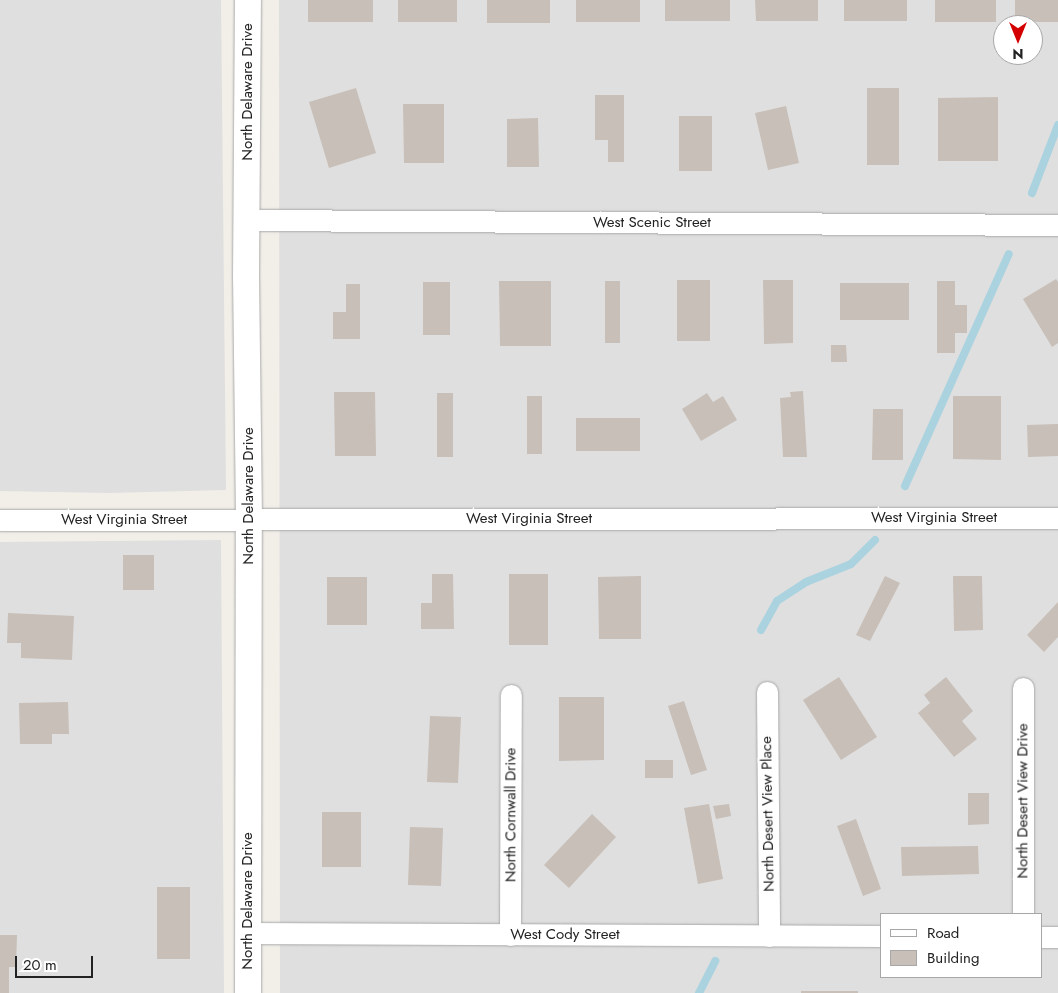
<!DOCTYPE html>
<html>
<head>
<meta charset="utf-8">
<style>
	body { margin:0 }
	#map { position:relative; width:1058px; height:993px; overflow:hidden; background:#f2efe9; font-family:Jost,sans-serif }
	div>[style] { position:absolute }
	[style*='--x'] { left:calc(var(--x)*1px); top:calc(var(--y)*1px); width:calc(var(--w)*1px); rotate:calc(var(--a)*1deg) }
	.residential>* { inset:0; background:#e0dfdf }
	.stream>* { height:8px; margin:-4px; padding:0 4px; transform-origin:4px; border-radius:4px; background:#aad3df }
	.building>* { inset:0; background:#c7bfb8 }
	.roads { filter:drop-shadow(0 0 1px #a9a9a9) drop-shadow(0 0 1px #a9a9a9) }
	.minor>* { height:21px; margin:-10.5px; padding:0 10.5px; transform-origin:10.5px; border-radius:10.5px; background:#fff }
	.tertiary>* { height:26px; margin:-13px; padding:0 13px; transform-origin:13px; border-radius:13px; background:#fff }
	span { translate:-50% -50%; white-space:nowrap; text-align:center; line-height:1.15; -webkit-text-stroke:4px #fff; paint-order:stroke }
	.street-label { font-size:15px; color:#222 }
	.legend { position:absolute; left:880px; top:913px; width:162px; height:65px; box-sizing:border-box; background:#fff; border:1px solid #a7a7a7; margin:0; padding:6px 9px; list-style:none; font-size:15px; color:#222 }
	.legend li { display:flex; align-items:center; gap:10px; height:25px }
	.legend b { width:25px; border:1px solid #a7a7a7 }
	.north { position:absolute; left:993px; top:15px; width:50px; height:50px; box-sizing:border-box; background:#fff; border:1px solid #a7a7a7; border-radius:50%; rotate:180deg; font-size:14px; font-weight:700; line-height:20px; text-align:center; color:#222 }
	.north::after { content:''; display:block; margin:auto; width:18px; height:22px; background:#d40000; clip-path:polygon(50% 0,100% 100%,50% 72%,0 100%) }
	.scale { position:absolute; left:15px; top:956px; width:78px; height:22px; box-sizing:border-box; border:2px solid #222; border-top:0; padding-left:6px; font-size:15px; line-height:18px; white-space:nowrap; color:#222; -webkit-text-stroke:4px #fff; paint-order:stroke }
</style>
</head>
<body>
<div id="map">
	<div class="residential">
		<i style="clip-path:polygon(0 0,221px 0,226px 490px,109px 493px,0 491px)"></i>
		<i style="clip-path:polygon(evenodd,279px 0,1058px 0,1058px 993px,280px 993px,279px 0,1003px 25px,1033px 25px,1033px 55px,1003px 55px,1003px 25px,279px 0,882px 914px,1042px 914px,1042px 977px,882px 977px,882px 914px)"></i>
		<i style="clip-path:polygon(221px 540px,224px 993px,0 993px,0 542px)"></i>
	</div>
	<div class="stream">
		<i style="--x:1032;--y:193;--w:73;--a:-69.1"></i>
		<i style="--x:905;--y:486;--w:254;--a:-65.9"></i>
		<i style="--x:761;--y:630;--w:33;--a:-61"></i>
		<i style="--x:777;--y:601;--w:35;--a:-33"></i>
		<i style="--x:806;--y:582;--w:48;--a:-21.8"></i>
		<i style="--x:851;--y:564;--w:34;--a:-45"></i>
		<i style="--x:699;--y:993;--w:36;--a:-63"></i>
	</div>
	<div class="building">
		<i style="clip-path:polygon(308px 0,373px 0,373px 22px,308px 22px)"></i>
		<i style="clip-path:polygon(398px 0,457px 0,457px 22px,398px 22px)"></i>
		<i style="clip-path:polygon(487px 0,550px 0,550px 23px,487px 23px)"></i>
		<i style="clip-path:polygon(576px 0,640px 0,640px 22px,576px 22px)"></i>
		<i style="clip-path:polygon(665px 0,730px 0,730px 21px,665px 21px)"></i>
		<i style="clip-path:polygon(755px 0,818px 0,818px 21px,756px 21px)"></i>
		<i style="clip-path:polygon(844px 0,907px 0,907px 21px,844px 21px)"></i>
		<i style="clip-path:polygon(935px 0,996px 0,996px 22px,935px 22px)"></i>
		<i style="clip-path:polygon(1015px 0,1058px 0,1058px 22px,1015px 22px)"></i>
		<i style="clip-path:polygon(356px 88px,376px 153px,329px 168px,309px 102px)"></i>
		<i style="clip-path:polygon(867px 88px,899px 88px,899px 165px,867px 165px)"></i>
		<i style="clip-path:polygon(595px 95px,624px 95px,624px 162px,608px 162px,608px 140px,595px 140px)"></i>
		<i style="clip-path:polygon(998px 97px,998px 161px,938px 161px,938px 98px)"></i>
		<i style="clip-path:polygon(403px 104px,444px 104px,444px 163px,404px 163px)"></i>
		<i style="clip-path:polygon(786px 106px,799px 163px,768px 170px,755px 113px)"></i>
		<i style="clip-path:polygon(679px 116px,712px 116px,712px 171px,679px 171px)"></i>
		<i style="clip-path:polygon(538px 118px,539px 167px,507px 167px,507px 119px)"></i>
		<i style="clip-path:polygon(1056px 279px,1058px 282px,1058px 343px,1052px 347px,1023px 299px)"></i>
		<i style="clip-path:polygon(677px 280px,710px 280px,710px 341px,677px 341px)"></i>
		<i style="clip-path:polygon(763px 280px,793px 280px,793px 343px,764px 344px)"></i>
		<i style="clip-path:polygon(499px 281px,551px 281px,551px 346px,500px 346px)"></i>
		<i style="clip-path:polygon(605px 281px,620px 281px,620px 343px,605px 343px)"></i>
		<i style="clip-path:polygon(937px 281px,955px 281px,955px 305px,967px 305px,967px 333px,955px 333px,955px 353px,937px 353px)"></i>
		<i style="clip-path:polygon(423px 282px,450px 282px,450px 335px,423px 335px)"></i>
		<i style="clip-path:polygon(840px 283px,909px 283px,909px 320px,840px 320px)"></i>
		<i style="clip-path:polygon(346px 284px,360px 284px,360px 339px,333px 339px,333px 312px,346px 312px)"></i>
		<i style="clip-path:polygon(831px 345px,846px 345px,847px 362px,831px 362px)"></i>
		<i style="clip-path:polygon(803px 391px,807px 457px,783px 457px,780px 398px,791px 397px,790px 392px)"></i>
		<i style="clip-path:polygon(334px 392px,375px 392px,376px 456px,335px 456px)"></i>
		<i style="clip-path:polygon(437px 393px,453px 393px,453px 457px,437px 457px)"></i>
		<i style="clip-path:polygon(707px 393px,713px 402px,723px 396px,737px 420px,701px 441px,682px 409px)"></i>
		<i style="clip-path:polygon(527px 396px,542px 396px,542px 454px,527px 454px)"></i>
		<i style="clip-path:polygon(953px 396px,1001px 396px,1001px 460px,953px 459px)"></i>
		<i style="clip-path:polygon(873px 409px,903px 409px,903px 460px,872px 460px)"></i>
		<i style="clip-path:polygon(576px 418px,640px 418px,640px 451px,576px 451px)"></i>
		<i style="clip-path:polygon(1058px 424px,1058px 456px,1028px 457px,1027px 425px)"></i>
		<i style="clip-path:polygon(123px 555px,154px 555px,154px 590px,123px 590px)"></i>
		<i style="clip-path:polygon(432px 574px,453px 574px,454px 629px,421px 629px,421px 603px,432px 603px)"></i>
		<i style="clip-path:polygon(509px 574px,548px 574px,548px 645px,509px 645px)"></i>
		<i style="clip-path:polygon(641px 576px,641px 639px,599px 639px,598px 577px)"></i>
		<i style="clip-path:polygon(885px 576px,900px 583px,870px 641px,856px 635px)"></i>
		<i style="clip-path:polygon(953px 576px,982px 576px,983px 630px,954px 631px)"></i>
		<i style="clip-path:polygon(327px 577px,367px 577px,367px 625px,327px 625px)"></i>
		<i style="clip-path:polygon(1058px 602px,1058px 637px,1044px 652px,1027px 635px)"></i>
		<i style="clip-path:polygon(8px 613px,74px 616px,72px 660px,21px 658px,21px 643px,7px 643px)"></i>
		<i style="clip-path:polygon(839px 677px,877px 737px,841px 760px,803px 700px)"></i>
		<i style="clip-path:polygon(946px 677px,973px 711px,962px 721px,977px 739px,954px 757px,918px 713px,930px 703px,924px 695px)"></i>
		<i style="clip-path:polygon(559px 697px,604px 697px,604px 760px,559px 761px)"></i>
		<i style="clip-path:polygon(684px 701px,707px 770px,691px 775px,668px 706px)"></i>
		<i style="clip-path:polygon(68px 702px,69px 734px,52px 734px,52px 744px,20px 744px,19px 703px)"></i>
		<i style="clip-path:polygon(430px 716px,461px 717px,458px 783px,427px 782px)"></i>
		<i style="clip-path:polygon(645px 760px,673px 760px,673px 778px,645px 778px)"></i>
		<i style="clip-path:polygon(968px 793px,989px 793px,989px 824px,968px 825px)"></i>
		<i style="clip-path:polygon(709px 804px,723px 879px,698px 884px,684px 808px)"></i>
		<i style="clip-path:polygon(729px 804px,731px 816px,716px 819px,713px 806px)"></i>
		<i style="clip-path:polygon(322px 812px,361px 812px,361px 867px,322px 867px)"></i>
		<i style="clip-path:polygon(592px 814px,616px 837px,569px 888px,544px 865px)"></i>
		<i style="clip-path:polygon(856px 819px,881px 889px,863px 896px,837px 826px)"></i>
		<i style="clip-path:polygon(410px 827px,443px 828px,441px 886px,408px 885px)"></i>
		<i style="clip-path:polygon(978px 846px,979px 874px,902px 876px,901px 847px)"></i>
		<i style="clip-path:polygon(157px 887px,190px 887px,190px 959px,157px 959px)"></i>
		<i style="clip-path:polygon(0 935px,17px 935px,16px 967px,9px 967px,9px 993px,0 993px)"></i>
		<i style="clip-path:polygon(801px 991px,858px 991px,858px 993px,801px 993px)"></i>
	</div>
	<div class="roads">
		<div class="minor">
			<i style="--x:247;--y:220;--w:811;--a:0.35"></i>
			<i style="--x:0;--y:520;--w:1058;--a:-0.11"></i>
			<i style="--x:1023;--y:688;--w:226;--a:90"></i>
			<i style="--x:767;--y:692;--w:244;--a:89.5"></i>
			<i style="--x:248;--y:933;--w:634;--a:0.27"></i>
			<i style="--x:510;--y:935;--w:240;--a:-89.8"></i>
			<i style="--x:1042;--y:937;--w:16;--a:0"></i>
		</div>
		<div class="tertiary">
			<i style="--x:248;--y:993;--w:474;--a:-89.9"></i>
			<i style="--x:249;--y:519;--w:241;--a:-90.7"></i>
			<i style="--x:246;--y:278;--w:278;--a:-89.6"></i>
		</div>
	</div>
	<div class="street-label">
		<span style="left:248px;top:92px;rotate:-90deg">North Delaware Drive</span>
		<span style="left:652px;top:223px">West Scenic Street</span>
		<span style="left:249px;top:496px;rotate:-90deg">North Delaware Drive</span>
		<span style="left:934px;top:518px">West Virginia Street</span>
		<span style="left:529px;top:519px">West Virginia Street</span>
		<span style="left:124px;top:520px">West Virginia Street</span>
		<span style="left:1023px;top:801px;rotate:-90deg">North Desert View Drive</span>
		<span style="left:768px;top:814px;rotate:-91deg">North Desert View Place</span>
		<span style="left:511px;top:815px;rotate:-90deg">North Cornwall Drive</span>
		<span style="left:248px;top:901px;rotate:-90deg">North Delaware Drive</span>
		<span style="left:565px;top:935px">West Cody Street</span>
	</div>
	<ul class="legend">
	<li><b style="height:6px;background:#fff"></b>Road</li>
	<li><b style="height:14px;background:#c7bfb8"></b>Building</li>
	</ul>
	<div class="north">N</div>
	<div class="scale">20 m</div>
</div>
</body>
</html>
